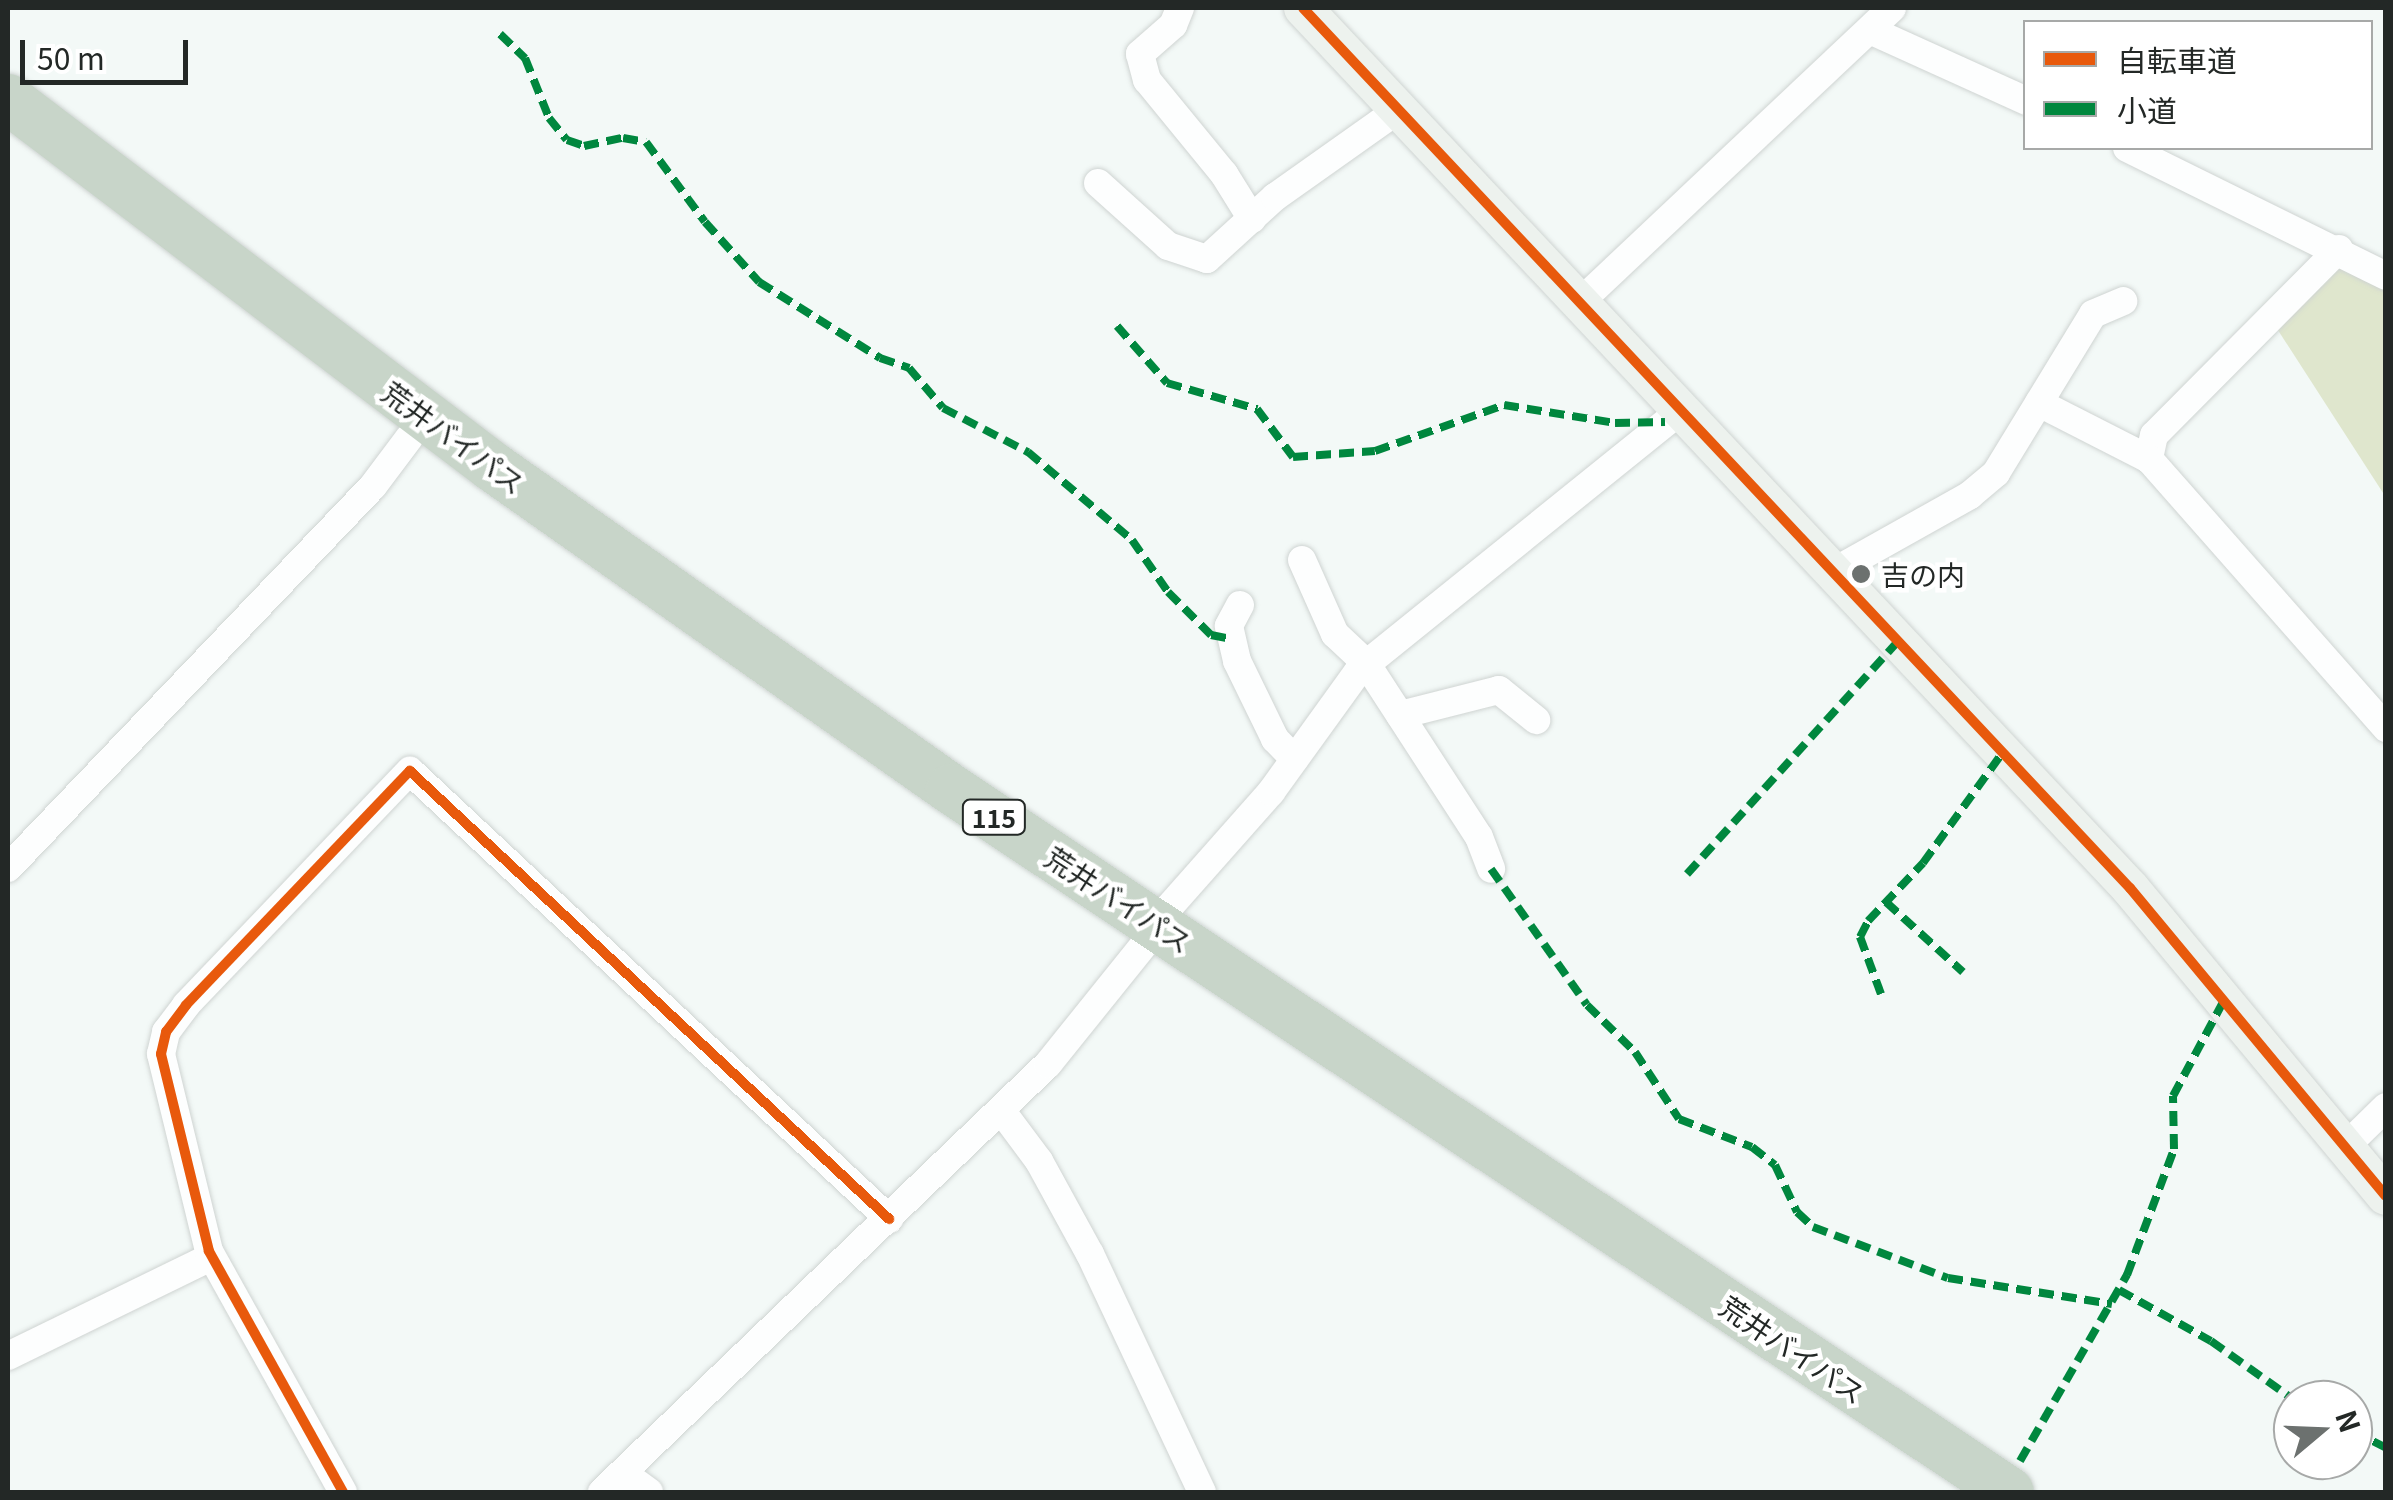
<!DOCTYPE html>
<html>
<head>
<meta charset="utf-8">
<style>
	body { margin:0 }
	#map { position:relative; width:2393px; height:1500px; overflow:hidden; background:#f3f9f7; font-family:Georgia,"Noto Sans JP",serif }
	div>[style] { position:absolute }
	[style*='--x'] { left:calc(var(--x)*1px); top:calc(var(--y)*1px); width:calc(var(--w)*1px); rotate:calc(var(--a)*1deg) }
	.green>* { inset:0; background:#dfe6cd }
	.roads { filter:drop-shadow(0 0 2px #cfd4d2) drop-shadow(0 0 2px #cfd4d2) }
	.street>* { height:28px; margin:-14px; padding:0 14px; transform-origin:14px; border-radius:14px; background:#fdfefe }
	.secondary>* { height:38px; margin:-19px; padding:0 19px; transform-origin:19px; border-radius:19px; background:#edf2ee }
	.highway>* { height:50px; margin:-25px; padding:0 25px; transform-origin:25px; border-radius:25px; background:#c8d5c9 }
	.quiet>* { height:8px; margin-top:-4px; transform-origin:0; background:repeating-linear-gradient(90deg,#00873e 0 15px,transparent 0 23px) }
	.cycleway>* { height:10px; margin:-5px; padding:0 5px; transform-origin:5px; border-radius:5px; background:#e8590c }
	.dots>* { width:28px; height:28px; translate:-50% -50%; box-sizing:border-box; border:5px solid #fff; border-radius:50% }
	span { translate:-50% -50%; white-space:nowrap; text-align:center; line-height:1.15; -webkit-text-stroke:9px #fff; paint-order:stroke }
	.shield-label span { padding:2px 8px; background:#fff; border:2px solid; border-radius:8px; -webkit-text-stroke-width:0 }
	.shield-label { font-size:25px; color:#232826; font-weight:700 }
	.street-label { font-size:28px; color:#232826 }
	.poi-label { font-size:28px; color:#232826 }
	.left { translate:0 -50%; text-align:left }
	.frame { position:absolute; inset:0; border:10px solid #232826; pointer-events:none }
	.legend { position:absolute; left:2023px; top:20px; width:350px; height:130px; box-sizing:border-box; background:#fff; border:2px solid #a7a9a8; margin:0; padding:12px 18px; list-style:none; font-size:30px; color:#232826 }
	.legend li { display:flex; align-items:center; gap:20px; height:50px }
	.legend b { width:50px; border:2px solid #a7a9a8 }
	.north { position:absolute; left:2273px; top:1380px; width:100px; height:100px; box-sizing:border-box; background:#fff; border:2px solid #a7a9a8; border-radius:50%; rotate:71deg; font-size:28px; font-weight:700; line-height:40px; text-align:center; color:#232826 }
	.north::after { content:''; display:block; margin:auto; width:35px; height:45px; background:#6c716f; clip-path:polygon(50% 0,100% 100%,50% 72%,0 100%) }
	.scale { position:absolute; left:20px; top:40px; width:168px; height:45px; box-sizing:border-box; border:5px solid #232826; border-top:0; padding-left:12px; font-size:30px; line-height:35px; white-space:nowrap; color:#232826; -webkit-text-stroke:8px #fff; paint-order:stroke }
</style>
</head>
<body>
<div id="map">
	<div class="green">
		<i style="clip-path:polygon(2339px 256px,2385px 283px,2385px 496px,2274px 324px)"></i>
	</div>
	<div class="roads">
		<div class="street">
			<i style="--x:1180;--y:8;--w:18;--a:112"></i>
			<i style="--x:1173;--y:25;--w:44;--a:138.7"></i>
			<i style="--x:1140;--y:54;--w:27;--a:75"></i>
			<i style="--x:1147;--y:80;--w:122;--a:50.7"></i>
			<i style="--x:1224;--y:174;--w:53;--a:58.1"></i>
			<i style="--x:1872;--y:31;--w:169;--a:24.4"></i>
			<i style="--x:2127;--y:148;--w:289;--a:26.3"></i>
			<i style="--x:1098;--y:183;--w:94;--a:42"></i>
			<i style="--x:1168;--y:246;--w:41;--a:18.4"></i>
			<i style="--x:1207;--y:259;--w:92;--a:-42.4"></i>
			<i style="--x:1275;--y:197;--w:151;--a:-35.3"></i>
			<i style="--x:2339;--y:249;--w:262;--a:134.8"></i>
			<i style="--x:2154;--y:435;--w:25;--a:102"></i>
			<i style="--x:2149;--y:459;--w:359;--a:48.6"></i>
			<i style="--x:1579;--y:303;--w:430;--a:-43.3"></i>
			<i style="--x:2039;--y:403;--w:123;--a:27"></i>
			<i style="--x:1302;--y:560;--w:81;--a:66"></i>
			<i style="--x:1335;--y:634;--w:42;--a:43.1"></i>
			<i style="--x:1366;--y:663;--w:207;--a:57"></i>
			<i style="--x:1479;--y:837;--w:34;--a:69"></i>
			<i style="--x:1833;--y:572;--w:157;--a:-29.3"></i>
			<i style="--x:1970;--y:495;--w:34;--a:-40"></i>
			<i style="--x:1996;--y:473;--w:186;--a:-58.6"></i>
			<i style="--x:2093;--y:314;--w:33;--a:-23"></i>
			<i style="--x:1240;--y:605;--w:24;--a:118"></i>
			<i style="--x:1229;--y:626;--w:36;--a:77"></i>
			<i style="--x:1237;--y:661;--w:87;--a:64"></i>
			<i style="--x:1275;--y:739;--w:28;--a:46"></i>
			<i style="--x:1400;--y:715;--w:102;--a:-14.2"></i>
			<i style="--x:1499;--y:690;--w:48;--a:39"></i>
			<i style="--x:8;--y:868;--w:528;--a:-46.3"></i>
			<i style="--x:373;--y:486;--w:60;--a:-53.1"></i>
			<i style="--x:1156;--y:922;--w:174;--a:-48.5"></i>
			<i style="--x:1271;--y:792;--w:150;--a:-54.2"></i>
			<i style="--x:1359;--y:670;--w:414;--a:-38.9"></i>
			<i style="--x:1001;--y:1110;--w:64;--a:53.3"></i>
			<i style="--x:1039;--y:1161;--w:106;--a:61.3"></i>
			<i style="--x:1090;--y:1254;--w:263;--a:64.8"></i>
			<i style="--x:2346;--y:1146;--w:56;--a:-44.3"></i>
			<i style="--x:8;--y:1356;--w:226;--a:-26"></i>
			<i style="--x:623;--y:1473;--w:32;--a:36"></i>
			<i style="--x:343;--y:1492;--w:276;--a:-119.1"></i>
			<i style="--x:209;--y:1251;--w:203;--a:-103.7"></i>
			<i style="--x:161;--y:1054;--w:23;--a:-77"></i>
			<i style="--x:166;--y:1032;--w:34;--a:-53"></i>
			<i style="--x:186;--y:1005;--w:324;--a:-46.3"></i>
			<i style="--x:410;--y:771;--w:656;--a:43.08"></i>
			<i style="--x:602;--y:1492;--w:618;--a:-43.82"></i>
			<i style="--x:1048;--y:1064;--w:150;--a:-51.2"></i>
		</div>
		<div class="secondary">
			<i style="--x:1303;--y:8;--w:1208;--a:46.78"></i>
			<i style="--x:2130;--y:888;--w:400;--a:50.3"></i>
		</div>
		<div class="highway">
			<i style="--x:8;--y:99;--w:609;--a:37.19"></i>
			<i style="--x:493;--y:467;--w:560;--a:35.11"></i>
			<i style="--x:951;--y:789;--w:1270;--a:33.6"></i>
		</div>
	</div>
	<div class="quiet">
		<i style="--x:500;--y:34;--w:35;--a:44"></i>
		<i style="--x:525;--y:58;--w:65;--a:68.2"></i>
		<i style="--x:549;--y:118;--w:28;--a:51"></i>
		<i style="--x:567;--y:140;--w:18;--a:19"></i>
		<i style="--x:584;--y:146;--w:40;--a:-12"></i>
		<i style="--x:623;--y:138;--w:23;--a:10"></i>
		<i style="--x:646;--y:142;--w:99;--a:53.6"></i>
		<i style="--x:705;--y:222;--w:81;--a:48"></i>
		<i style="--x:759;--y:282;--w:143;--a:32.1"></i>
		<i style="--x:880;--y:358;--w:31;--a:19"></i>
		<i style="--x:909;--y:368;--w:52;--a:49.6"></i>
		<i style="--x:943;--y:408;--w:96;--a:27.4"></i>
		<i style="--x:1028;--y:452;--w:136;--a:40.2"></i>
		<i style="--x:1132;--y:540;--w:63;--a:55.3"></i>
		<i style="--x:1168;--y:592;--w:61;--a:45"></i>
		<i style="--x:1211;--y:635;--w:20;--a:11"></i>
		<i style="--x:1117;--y:326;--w:76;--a:48.7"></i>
		<i style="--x:1167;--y:383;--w:94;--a:16.1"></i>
		<i style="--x:1257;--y:409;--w:60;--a:53.1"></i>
		<i style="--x:1293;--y:457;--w:82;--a:-4.2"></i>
		<i style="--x:1375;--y:451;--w:137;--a:-19.6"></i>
		<i style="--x:1504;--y:405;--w:112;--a:9.2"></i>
		<i style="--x:1615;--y:423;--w:50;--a:-1.1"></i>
		<i style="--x:1491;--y:869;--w:166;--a:54.8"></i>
		<i style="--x:1587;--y:1005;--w:67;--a:44.4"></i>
		<i style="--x:1635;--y:1052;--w:80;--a:56.7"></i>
		<i style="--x:1679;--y:1119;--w:78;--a:21"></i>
		<i style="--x:1752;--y:1147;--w:29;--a:38"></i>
		<i style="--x:1775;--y:1165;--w:52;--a:64.9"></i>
		<i style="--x:1797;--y:1212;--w:22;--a:43"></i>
		<i style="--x:1813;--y:1227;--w:144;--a:20.7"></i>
		<i style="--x:1948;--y:1278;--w:166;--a:9"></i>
		<i style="--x:1687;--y:874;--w:314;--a:-47.8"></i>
		<i style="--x:1886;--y:902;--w:104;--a:42.3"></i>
		<i style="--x:1881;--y:994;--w:61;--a:-110.2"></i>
		<i style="--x:1860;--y:937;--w:18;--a:-63"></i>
		<i style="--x:1868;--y:921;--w:80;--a:-46.5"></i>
		<i style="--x:1923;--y:863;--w:137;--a:-54.2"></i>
		<i style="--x:2119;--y:1290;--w:105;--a:29"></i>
		<i style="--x:2211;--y:1341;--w:102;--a:35.4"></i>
		<i style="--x:2353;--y:1431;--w:37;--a:27"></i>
		<i style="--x:2020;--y:1461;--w:215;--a:-60.1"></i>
		<i style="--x:2127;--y:1275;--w:134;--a:-69.5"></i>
		<i style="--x:2174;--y:1149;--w:53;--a:-91.1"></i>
		<i style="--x:2173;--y:1096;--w:109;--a:-62"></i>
	</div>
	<div class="cycleway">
		<i style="--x:1303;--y:8;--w:1208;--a:46.78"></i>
		<i style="--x:2130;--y:888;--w:400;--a:50.3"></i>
		<i style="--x:343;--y:1492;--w:276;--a:-119.1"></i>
		<i style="--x:209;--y:1251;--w:203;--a:-103.7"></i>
		<i style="--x:161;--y:1054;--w:23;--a:-77"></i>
		<i style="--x:166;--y:1032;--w:34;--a:-53"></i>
		<i style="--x:186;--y:1005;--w:324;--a:-46.3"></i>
		<i style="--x:410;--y:771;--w:656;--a:43.08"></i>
	</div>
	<div class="dots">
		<i style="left:1861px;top:574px;background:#6c716f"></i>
	</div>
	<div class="shield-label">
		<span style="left:994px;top:817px">115</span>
	</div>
	<div class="street-label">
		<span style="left:454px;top:437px;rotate:36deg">荒井バイパス</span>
		<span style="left:1119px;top:899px;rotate:33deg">荒井バイパス</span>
		<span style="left:1793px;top:1349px;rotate:34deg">荒井バイパス</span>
	</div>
	<div class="poi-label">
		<span class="left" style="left:1881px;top:574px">吉の内</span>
	</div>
	<div class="frame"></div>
	<ul class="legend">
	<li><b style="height:12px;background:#e8590c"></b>自転車道</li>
	<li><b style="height:12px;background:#00873e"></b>小道</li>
	</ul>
	<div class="north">N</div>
	<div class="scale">50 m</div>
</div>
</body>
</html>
